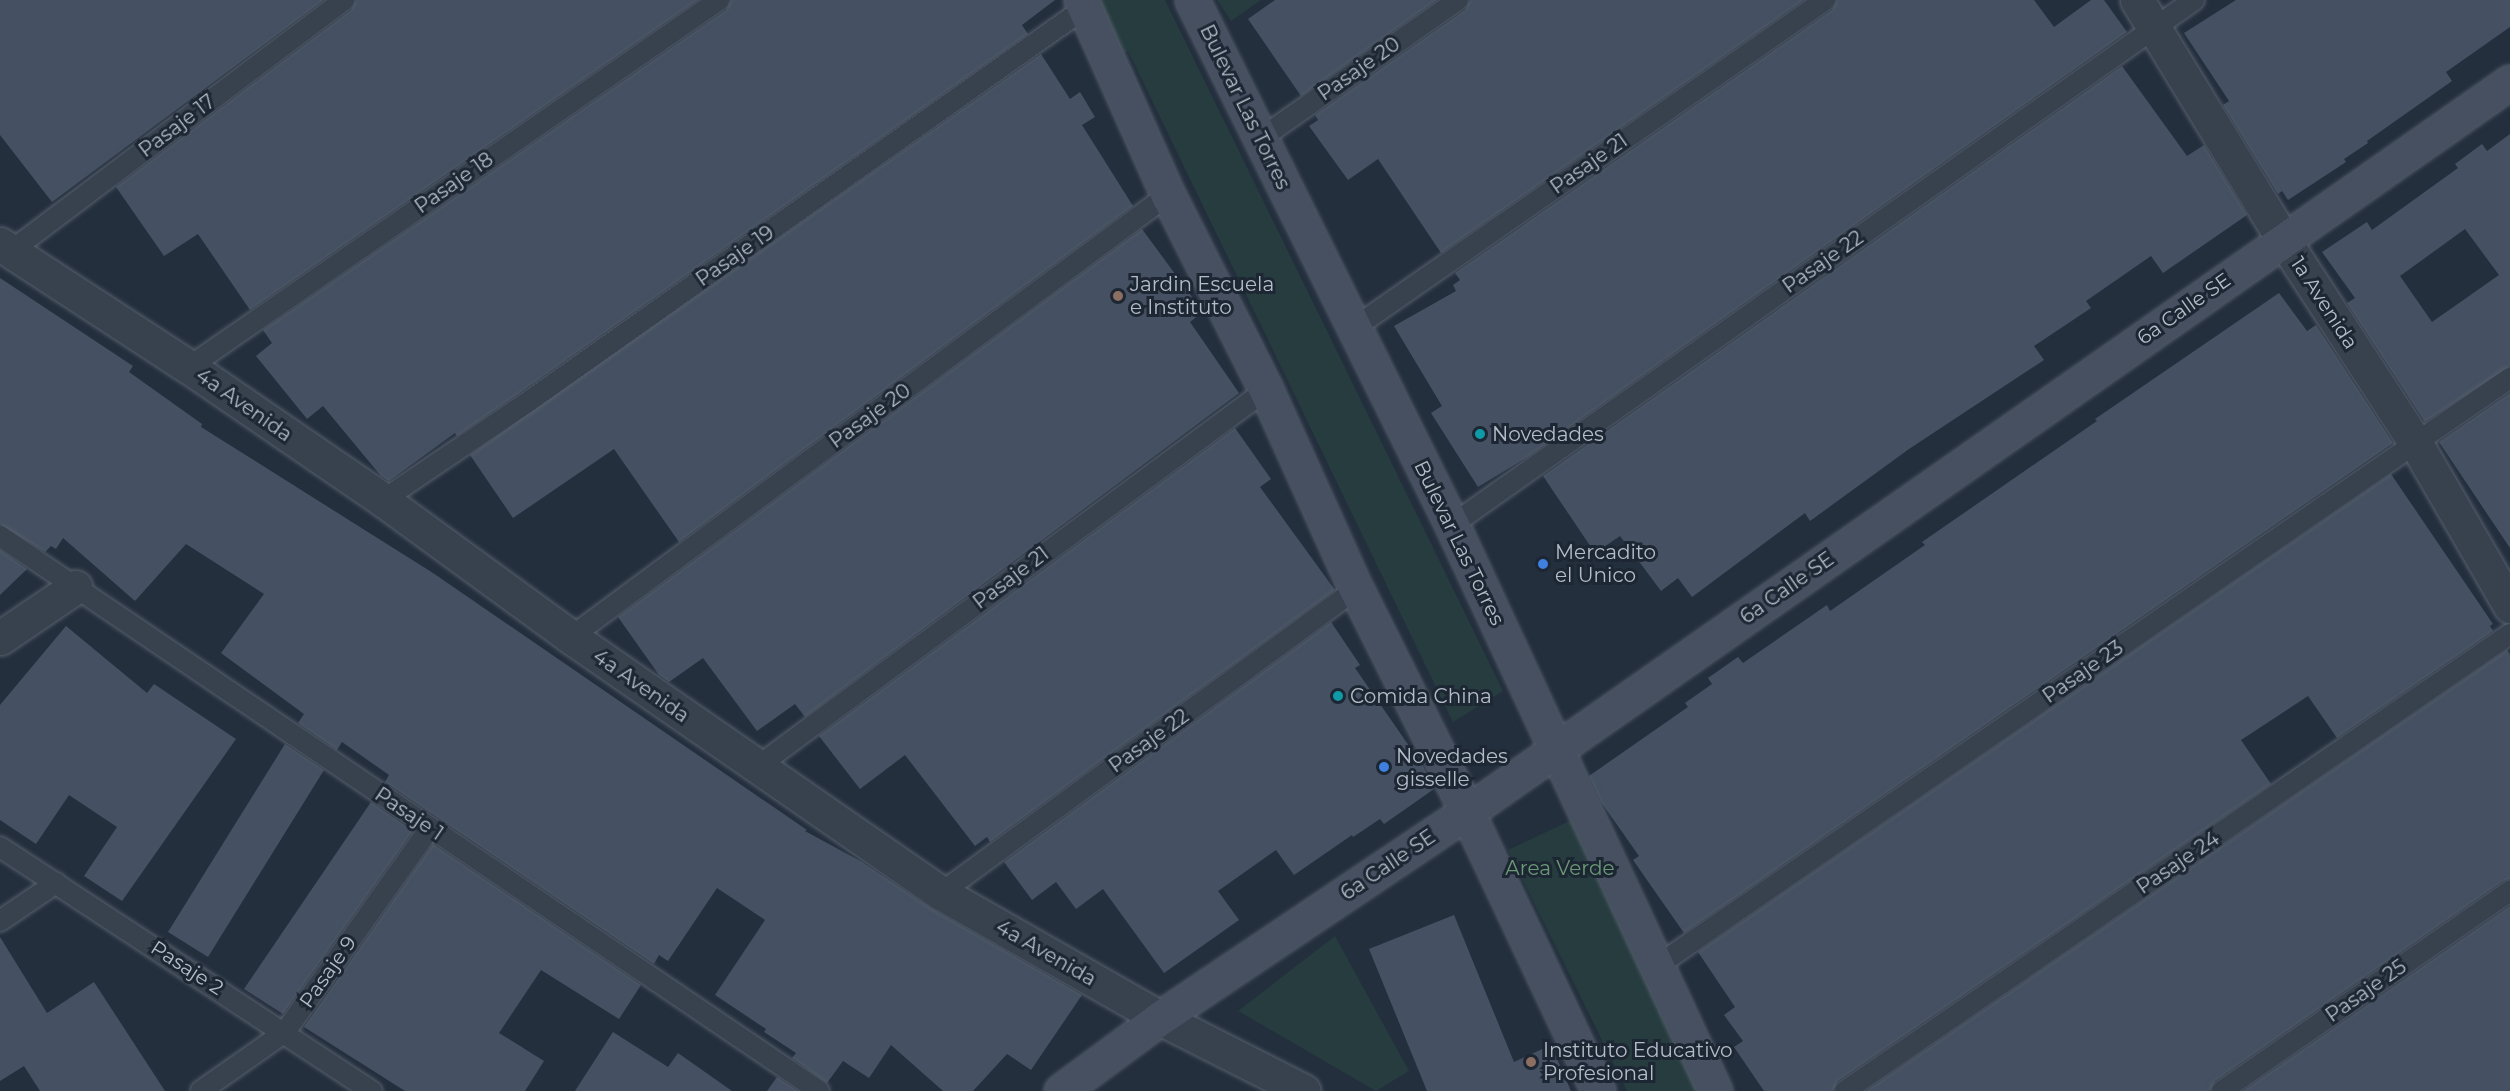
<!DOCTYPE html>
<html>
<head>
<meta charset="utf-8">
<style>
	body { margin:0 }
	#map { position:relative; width:2510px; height:1091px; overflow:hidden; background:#242f3e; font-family:Montserrat,sans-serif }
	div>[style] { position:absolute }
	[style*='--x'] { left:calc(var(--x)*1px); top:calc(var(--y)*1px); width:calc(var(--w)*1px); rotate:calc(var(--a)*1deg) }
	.green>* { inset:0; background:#263c3f }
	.building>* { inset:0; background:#455162 }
	.roads { filter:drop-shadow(0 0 2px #565f6c) drop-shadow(0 0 2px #565f6c) }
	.lane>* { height:20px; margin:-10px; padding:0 10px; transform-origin:10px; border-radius:10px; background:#38414e }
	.street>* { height:33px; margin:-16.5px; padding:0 16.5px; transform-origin:16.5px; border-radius:16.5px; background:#38414e }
	.secondary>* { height:33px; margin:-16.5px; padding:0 16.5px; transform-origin:16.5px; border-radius:16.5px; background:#465061 }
	.dots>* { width:16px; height:16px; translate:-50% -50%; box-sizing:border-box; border:3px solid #1d2633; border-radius:50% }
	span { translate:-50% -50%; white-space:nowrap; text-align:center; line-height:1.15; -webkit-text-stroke:6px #1d2633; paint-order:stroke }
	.street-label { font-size:20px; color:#b4bcc9 }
	.poi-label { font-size:20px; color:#b4bcc9 }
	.left { translate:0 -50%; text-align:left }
	.park-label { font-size:20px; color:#6b9a76 }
</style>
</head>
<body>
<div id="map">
	<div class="green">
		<i style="clip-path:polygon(1090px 0,1165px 0,1503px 691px,1453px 722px,1128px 51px,1115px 56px)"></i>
		<i style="clip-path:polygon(1217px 0,1261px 0,1231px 21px)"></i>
		<i style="clip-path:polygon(1580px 816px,1701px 1091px,1627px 1091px,1508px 850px)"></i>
		<i style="clip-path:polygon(1335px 936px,1409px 1071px,1376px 1091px,1238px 1011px)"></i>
	</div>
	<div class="building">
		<i style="clip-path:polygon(0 0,324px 0,52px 202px,0 135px)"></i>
		<i style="clip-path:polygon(356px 0,698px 0,250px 310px,198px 234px,164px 256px,116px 187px,351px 10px)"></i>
		<i style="clip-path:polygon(731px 0,1055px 0,1022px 25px,1028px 34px,518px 394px,457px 436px,455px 433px,389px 481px,381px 476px,323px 406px,307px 419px,256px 356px,272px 343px,263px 330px,726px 10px)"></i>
		<i style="clip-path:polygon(1275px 0,1437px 0,1301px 96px,1248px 19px)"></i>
		<i style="clip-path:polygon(1470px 0,1804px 0,1441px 253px,1378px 159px,1348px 180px,1309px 126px,1318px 120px,1315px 115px,1465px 10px)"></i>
		<i style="clip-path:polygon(1837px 0,2034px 0,2054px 27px,2091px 0,2104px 0,2127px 32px,1529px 456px,1478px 487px,1431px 413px,1442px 406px,1394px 326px,1456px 291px,1453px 285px,1460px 280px,1455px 273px,1832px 10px)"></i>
		<i style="clip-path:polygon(2236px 0,2510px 0,2510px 27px,2446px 72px,2452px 81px,2367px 141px,2368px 143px,2344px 159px,2346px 162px,2288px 200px,2282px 191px,2278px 194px,2223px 105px,2229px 101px,2184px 33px)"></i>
		<i style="clip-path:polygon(1041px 54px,1070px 99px,1080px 92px,1095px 117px,1082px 125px,1133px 206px,679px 542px,614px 449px,513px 518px,470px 455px)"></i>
		<i style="clip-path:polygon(2122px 66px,2187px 156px,2204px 145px,2247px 215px,2163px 273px,2151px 256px,2086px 301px,2091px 308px,2034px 346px,2044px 360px,1909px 449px,1810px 521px,1805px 513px,1692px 597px,1678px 578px,1661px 591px,1620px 536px,1595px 553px,1543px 476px)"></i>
		<i style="clip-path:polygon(evenodd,2510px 134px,2510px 366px,2425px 422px,2347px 303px,2355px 298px,2322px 252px,2367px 222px,2372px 230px,2458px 168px,2455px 164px,2482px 144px,2487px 151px,2510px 134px,2465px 229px,2499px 275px,2432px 322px,2400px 276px,2465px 229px)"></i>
		<i style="clip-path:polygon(1142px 229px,1203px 312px,1190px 322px,1239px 393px,805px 717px,795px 704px,757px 731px,703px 658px,669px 682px,659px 675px,618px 617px)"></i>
		<i style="clip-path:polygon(0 278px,133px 366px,129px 372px,202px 424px,201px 427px,433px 573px,807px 830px,805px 831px,862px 862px,932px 909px,1082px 995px,1031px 1070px,1007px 1054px,973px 1091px,943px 1091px,891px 1045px,869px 1078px,843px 1061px,827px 1083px,792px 1058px,796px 1053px,764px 1032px,766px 1029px,715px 995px,765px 920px,717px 888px,668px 961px,659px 955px,654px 964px,385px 782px,389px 775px,342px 742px,337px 750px,298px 723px,304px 714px,221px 653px,264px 594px,186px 544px,135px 601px,63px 538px,56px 549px,51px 546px,45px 552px,0 524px)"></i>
		<i style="clip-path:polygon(2279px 293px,2307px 331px,2316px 325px,2393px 443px,1684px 933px,1633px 860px,1639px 856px,1601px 802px,1589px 776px,1688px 707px,1685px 703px,1712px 684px,1708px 678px,1738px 657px,1743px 663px,1827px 605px,1830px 611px,1925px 545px,1922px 542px,2097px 421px,2095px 419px)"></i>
		<i style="clip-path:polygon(2510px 393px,2510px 548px,2439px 442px)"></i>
		<i style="clip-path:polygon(1235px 428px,1271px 479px,1260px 487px,1335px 590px,990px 842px,987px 837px,975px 846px,905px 755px,860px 789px,819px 736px)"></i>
		<i style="clip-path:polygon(2391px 474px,2493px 624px,2490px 626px,2493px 631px,2337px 738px,2308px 696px,2241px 740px,2271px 784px,1838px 1081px,1833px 1091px,1764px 1091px,1734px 1047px,1743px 1041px,1724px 1015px,1735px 1007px,1698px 952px)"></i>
		<i style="clip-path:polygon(0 550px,27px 569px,0 595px)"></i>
		<i style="clip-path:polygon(1331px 622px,1360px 665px,1355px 668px,1423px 766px,1434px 789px,1384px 824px,1380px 819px,1353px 837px,1352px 835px,1294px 875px,1276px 850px,1218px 891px,1239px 920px,1164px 973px,1103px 889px,1076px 909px,1056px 882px,1032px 900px,1004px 862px)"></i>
		<i style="clip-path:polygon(66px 626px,147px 693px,154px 684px,236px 739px,122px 901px,84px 876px,117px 827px,69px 795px,36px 844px,0 820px,0 705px)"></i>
		<i style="clip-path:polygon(2507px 650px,2510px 654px,2510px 879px,2503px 881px,2215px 1081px,2210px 1091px,1866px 1091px)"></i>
		<i style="clip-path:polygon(285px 744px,324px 770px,208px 957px,168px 932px)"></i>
		<i style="clip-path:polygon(371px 802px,413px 831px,283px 1014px,244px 989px)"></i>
		<i style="clip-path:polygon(433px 844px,641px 985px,619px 1019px,541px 970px,499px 1033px,544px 1061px,525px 1091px,405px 1091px,304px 1027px)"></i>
		<i style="clip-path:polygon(2510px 906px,2510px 1091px,2243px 1091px)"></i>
		<i style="clip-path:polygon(1454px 915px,1514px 1062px,1551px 1045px,1571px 1091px,1427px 1091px,1369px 949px)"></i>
		<i style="clip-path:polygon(0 937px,47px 1013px,94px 982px,165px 1091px,40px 1091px,24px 1066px,0 1081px)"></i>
		<i style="clip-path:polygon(613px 1032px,668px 1067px,678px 1053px,732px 1091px,575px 1091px)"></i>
		<i style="clip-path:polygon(777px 1077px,798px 1091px,767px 1091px)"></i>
	</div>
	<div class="roads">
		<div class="lane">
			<i style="--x:1260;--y:139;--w:242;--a:-35.1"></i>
			<i style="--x:11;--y:251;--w:417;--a:-37"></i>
			<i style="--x:1354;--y:328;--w:574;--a:-34.85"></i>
			<i style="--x:189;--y:367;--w:645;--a:-34.7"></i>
			<i style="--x:383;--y:500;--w:171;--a:-34.1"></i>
			<i style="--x:525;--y:404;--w:686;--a:-35.27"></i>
			<i style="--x:1452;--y:525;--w:909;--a:-35.28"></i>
			<i style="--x:0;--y:536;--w:989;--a:34.12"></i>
			<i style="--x:571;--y:637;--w:743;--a:-36.52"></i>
			<i style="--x:757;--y:767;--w:633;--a:-36.53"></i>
			<i style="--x:0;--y:847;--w:445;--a:33.3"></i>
			<i style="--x:941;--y:893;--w:514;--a:-36.22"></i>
			<i style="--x:0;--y:921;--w:68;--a:-34.2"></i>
			<i style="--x:1657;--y:966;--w:1036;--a:-34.58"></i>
			<i style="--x:201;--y:1091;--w:103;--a:-35.1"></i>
			<i style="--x:285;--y:1032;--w:250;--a:-54.6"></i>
			<i style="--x:1845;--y:1091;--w:807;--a:-34.5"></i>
			<i style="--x:2222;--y:1091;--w:351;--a:-34.8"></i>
		</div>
		<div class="street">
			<i style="--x:2137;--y:0;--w:280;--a:58.6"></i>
			<i style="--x:2283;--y:239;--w:242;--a:57"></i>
			<i style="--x:2415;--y:442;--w:190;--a:59.9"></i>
			<i style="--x:0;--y:244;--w:225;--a:33.1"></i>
			<i style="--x:189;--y:367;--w:235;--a:34.4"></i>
			<i style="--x:383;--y:500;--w:233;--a:36.1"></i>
			<i style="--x:571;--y:637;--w:450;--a:34.7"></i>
			<i style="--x:941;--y:893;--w:252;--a:29.7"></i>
			<i style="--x:1160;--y:1018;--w:161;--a:26.9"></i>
			<i style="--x:0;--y:638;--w:91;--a:-34.2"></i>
		</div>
		<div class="secondary">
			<i style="--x:1081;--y:0;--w:214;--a:66"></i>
			<i style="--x:1168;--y:195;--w:218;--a:63.3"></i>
			<i style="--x:1266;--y:390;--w:218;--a:65.7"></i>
			<i style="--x:1356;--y:589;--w:249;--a:63.5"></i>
			<i style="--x:1467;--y:812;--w:308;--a:64.8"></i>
			<i style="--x:1192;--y:0;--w:586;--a:63.65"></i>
			<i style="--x:1452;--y:525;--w:624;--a:65.08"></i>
			<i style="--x:1061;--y:1091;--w:123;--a:-36.4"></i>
			<i style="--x:1160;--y:1018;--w:370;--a:-33.9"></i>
			<i style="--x:1467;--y:812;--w:1273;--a:-34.99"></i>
		</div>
	</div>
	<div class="dots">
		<i style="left:1118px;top:296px;background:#8d6e63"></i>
		<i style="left:1480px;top:434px;background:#0f9aa8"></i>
		<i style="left:1543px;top:564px;background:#3f7fe0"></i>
		<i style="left:1338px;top:696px;background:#0f9aa8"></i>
		<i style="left:1384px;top:767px;background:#3f7fe0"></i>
		<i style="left:1531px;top:1062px;background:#8d6e63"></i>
	</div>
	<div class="street-label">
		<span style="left:1359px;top:69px;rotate:-35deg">Pasaje 20</span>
		<span style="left:1245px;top:107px;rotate:64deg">Bulevar Las Torres</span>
		<span style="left:177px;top:126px;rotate:-37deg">Pasaje 17</span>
		<span style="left:1589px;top:164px;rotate:-35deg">Pasaje 21</span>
		<span style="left:454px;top:183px;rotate:-35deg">Pasaje 18</span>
		<span style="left:735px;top:256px;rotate:-35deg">Pasaje 19</span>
		<span style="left:1823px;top:262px;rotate:-35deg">Pasaje 22</span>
		<span style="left:2324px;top:303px;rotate:57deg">1a Avenida</span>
		<span style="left:2184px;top:309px;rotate:-35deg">6a Calle SE</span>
		<span style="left:244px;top:405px;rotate:35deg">4a Avenida</span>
		<span style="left:870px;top:416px;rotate:-36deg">Pasaje 20</span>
		<span style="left:1459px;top:543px;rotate:64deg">Bulevar Las Torres</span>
		<span style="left:1011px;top:578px;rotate:-37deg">Pasaje 21</span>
		<span style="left:1787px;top:588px;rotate:-35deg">6a Calle SE</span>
		<span style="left:2083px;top:672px;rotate:-35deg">Pasaje 23</span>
		<span style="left:641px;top:686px;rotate:35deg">4a Avenida</span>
		<span style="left:1149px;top:741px;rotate:-36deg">Pasaje 22</span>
		<span style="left:409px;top:814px;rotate:34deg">Pasaje 1</span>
		<span style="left:2178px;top:863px;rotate:-34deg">Pasaje 24</span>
		<span style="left:1388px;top:865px;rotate:-34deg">6a Calle SE</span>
		<span style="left:1046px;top:953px;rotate:30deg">4a Avenida</span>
		<span style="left:187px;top:968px;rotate:33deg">Pasaje 2</span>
		<span style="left:328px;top:972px;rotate:-55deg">Pasaje 9</span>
		<span style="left:2366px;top:991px;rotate:-35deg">Pasaje 25</span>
	</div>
	<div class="poi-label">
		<span class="left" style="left:1130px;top:296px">Jardin Escuela<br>e Instituto</span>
		<span class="left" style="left:1492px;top:434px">Novedades</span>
		<span class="left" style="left:1555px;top:564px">Mercadito<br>el Unico</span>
		<span class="left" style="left:1350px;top:696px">Comida China</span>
		<span class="left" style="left:1396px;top:768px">Novedades<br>gisselle</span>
		<span class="left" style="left:1543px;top:1062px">Instituto Educativo<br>Profesional</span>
	</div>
	<div class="park-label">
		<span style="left:1560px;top:868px">Area Verde</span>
	</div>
</div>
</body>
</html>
